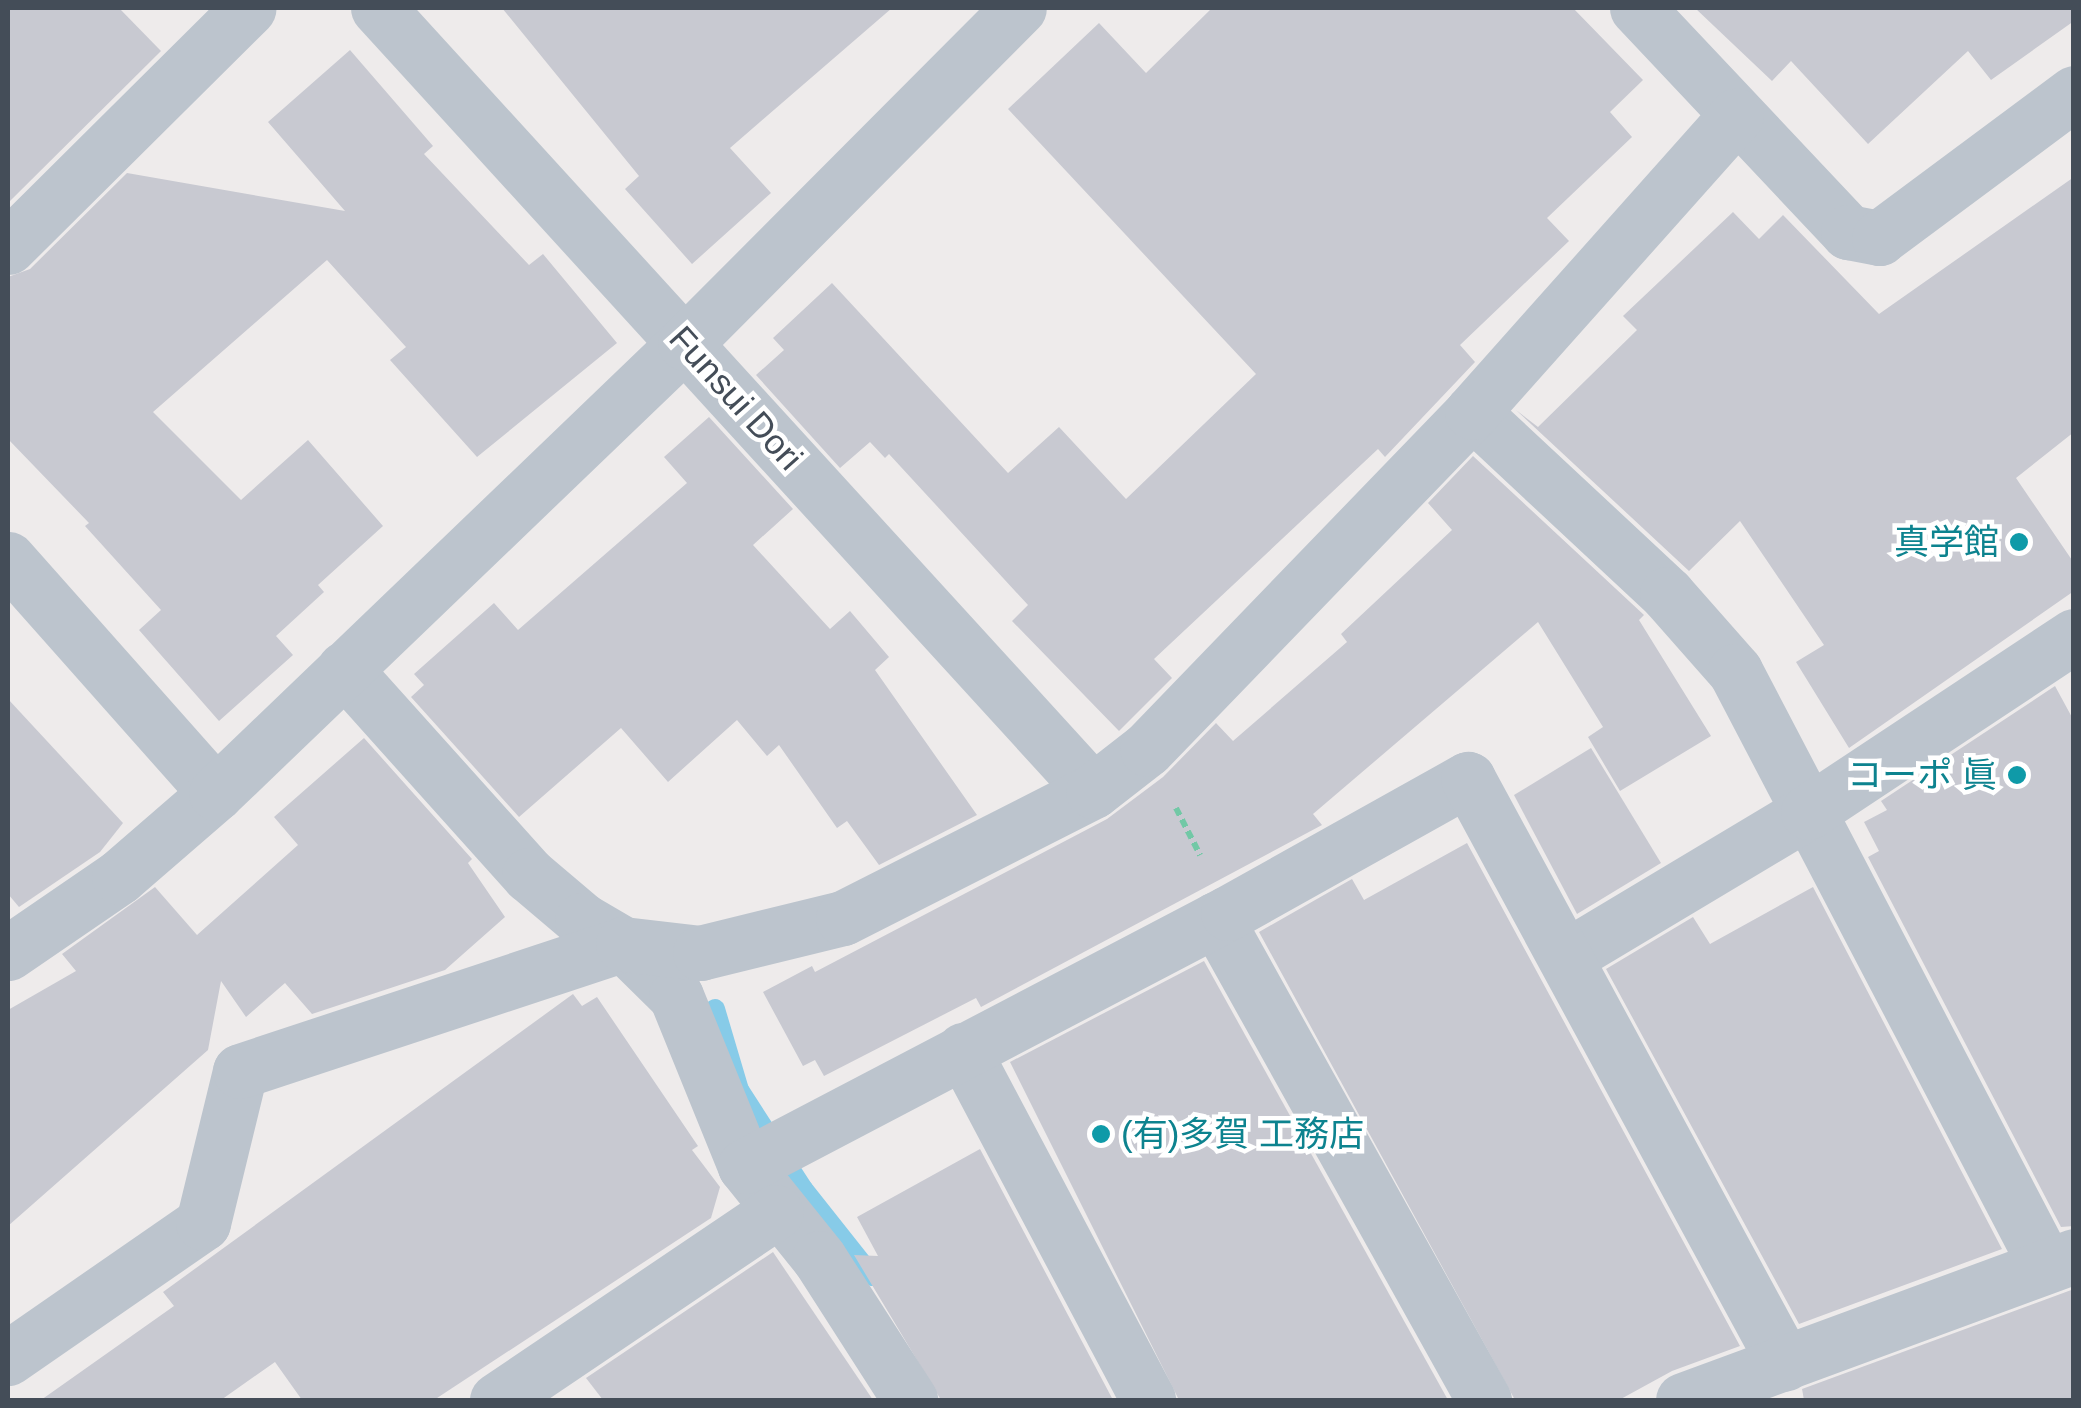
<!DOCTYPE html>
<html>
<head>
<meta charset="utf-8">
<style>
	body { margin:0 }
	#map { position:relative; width:2081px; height:1408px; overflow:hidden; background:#eeebeb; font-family:Helvetica,"Noto Sans JP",sans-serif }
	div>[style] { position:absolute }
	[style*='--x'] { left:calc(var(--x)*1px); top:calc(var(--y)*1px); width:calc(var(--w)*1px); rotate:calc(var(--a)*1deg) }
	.stream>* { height:20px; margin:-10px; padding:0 10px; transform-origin:10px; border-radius:10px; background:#87cbe8 }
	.building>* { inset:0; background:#c8c9d1 }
	.path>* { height:6px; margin-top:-3px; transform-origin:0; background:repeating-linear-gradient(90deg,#72c8a6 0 8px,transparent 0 13px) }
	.minor>* { height:55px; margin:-27.5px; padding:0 27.5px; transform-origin:27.5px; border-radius:27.5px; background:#bcc4cd }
	.dots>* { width:28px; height:28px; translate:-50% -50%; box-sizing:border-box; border:5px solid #fff; border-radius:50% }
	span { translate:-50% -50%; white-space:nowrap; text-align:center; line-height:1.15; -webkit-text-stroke:9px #fff; paint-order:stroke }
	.street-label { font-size:35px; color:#444d58 }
	.culture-label { font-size:35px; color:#0d838f }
	.right { translate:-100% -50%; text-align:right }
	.left { translate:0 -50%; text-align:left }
	.frame { position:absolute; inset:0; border:10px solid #444d58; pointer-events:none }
</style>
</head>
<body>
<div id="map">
	<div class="stream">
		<i style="--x:715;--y:1009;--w:84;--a:73.5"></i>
		<i style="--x:739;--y:1090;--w:118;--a:57.1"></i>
		<i style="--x:803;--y:1189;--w:111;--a:51.6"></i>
	</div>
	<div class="building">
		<i style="clip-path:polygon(8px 8px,119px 8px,161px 51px,8px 203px)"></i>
		<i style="clip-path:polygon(502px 8px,892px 8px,730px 148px,771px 193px,692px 264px,625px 189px,639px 176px)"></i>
		<i style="clip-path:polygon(1212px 8px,1573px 8px,1643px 80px,1610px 112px,1632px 137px,1547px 218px,1569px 241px,1460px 345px,1475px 362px,1385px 457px,1378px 449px,1154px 659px,1172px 678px,1119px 731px,1012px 621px,1028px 605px,889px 454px,885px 458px,870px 442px,840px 468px,756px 375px,784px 350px,773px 338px,832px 283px,1008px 473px,1059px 427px,1126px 499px,1256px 374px,1008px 109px,1099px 23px,1146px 73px)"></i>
		<i style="clip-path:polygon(1695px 8px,2074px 8px,2074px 21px,1991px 80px,1968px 51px,1868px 144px,1791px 61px,1772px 81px)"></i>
		<i style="clip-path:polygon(350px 50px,433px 146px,424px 154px,529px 265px,543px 254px,617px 343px,477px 457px,390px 360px,406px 347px,327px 260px,153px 412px,241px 500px,308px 440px,383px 526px,318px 585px,324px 592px,276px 636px,293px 655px,219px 721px,139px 630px,161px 610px,85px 526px,89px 523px,8px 439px,8px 277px,30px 269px,127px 173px,345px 211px,268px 122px)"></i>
		<i style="clip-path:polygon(2074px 177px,2074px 432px,2016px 478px,2074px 563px,2074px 591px,1849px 748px,1796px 662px,1824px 645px,1740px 521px,1689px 571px,1516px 410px,1538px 427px,1637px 330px,1623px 316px,1733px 212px,1759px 239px,1783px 215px,1879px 314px)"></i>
		<i style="clip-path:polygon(709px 417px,793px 509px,753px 545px,830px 629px,850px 611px,889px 657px,875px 670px,977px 815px,879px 865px,847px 821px,837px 828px,779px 745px,767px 756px,737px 720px,668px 782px,621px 728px,519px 817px,411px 697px,424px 685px,414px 674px,494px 603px,518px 630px,687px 483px,664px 457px)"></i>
		<i style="clip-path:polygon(1473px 456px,1644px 615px,1639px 620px,1711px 736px,1620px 791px,1588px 737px,1603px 727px,1538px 622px,1313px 814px,1322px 825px,981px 1007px,976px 998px,824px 1076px,815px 1060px,803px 1066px,763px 992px,812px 966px,815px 972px,1107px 819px,1163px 777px,1216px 723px,1233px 741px,1347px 642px,1341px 634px,1452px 530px,1428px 503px)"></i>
		<i style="clip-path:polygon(2055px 686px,2074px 721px,2074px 1226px,2061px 1227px,1868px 857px,1879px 851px,1864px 822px,1887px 810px,1881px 801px)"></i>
		<i style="clip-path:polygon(8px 699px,123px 823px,100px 852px,19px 907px,8px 894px)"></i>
		<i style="clip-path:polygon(364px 738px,472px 859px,468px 863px,505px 917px,445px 970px,312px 1014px,285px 983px,246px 1017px,221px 981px,208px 1050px,8px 1226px,8px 1010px,76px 971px,62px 954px,155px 887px,197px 935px,298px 845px,274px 817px)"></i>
		<i style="clip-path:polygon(1591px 748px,1661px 863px,1577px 914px,1514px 795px)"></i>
		<i style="clip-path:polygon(1467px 843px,1740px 1346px,1672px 1371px,1619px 1400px,1515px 1400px,1259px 932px,1352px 879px,1364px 900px)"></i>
		<i style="clip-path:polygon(1813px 887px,2002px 1249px,1799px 1324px,1606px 969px,1693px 917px,1710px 944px)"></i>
		<i style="clip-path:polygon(1204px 961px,1448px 1400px,1179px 1400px,1010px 1062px)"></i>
		<i style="clip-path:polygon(573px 994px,582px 1006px,597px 997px,698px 1146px,692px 1150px,720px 1187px,711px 1218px,434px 1400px,302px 1400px,275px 1362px,221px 1400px,41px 1400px,174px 1306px,163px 1292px)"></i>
		<i style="clip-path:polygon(980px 1149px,1113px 1400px,941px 1400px,854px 1255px,878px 1256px,857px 1217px)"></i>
		<i style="clip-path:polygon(773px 1252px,873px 1400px,603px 1400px,586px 1378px)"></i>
		<i style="clip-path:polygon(2074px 1289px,2074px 1400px,1804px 1400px,1802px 1389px)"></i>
	</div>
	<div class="path">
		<i style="--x:1176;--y:808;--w:53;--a:62.9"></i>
	</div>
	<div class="minor">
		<i style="--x:378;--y:8;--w:1060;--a:47.6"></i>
		<i style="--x:1637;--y:8;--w:308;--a:46.7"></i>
		<i style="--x:1848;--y:232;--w:32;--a:11"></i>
		<i style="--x:1879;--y:238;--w:243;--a:-36.6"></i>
		<i style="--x:8;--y:247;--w:339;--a:-44.8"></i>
		<i style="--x:1472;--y:412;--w:267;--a:43"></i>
		<i style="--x:1667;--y:594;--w:103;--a:48.6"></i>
		<i style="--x:1735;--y:671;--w:671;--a:62.4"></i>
		<i style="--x:8;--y:559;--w:313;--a:48.4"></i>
		<i style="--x:344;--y:669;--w:277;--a:48.1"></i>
		<i style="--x:529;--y:875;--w:70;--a:40.3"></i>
		<i style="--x:582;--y:920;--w:48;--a:30.3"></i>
		<i style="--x:623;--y:944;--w:74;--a:44.5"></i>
		<i style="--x:676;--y:996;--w:183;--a:67.9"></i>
		<i style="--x:745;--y:1166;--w:118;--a:51.2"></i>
		<i style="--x:819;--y:1258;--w:169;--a:57.3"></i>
		<i style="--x:1216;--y:919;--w:551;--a:60.87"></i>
		<i style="--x:8;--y:953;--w:135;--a:-34.4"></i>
		<i style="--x:119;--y:877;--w:128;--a:-40.9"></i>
		<i style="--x:216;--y:793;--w:650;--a:-43.82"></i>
		<i style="--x:685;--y:343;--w:473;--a:-45.1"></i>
		<i style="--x:1567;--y:956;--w:281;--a:-30.9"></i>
		<i style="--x:1808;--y:812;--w:319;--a:-33.5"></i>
		<i style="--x:963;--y:1050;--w:396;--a:62.1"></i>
		<i style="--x:745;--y:1166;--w:545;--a:-27.65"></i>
		<i style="--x:1228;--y:913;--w:275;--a:-29.2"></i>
		<i style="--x:1468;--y:779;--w:665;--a:61.55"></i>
		<i style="--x:8;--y:1358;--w:237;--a:-34.7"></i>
		<i style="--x:203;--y:1223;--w:156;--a:-76.3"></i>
		<i style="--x:240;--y:1071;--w:404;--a:-18.3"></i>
		<i style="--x:623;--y:944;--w:78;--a:6.7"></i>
		<i style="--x:700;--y:953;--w:147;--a:-13.8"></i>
		<i style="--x:843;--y:918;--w:280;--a:-26.9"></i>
		<i style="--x:1093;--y:791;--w:68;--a:-37.9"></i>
		<i style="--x:1147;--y:749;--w:468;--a:-46"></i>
		<i style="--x:1472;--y:412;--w:397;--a:-48.3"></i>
		<i style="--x:497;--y:1400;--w:336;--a:-34"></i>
		<i style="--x:1683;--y:1400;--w:417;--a:-20.2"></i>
	</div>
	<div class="dots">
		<i style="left:2019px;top:542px;background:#0f9aa8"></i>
		<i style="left:2017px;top:775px;background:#0f9aa8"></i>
		<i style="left:1101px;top:1134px;background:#0f9aa8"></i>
	</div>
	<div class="street-label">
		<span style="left:736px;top:398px;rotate:48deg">Funsui Dori</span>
	</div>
	<div class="culture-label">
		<span class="right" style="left:1999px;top:542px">真学館</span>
		<span class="right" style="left:1997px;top:775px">コーポ 眞</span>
		<span class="left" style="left:1121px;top:1134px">(有)多賀 工務店</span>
	</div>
	<div class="frame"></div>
</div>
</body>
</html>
